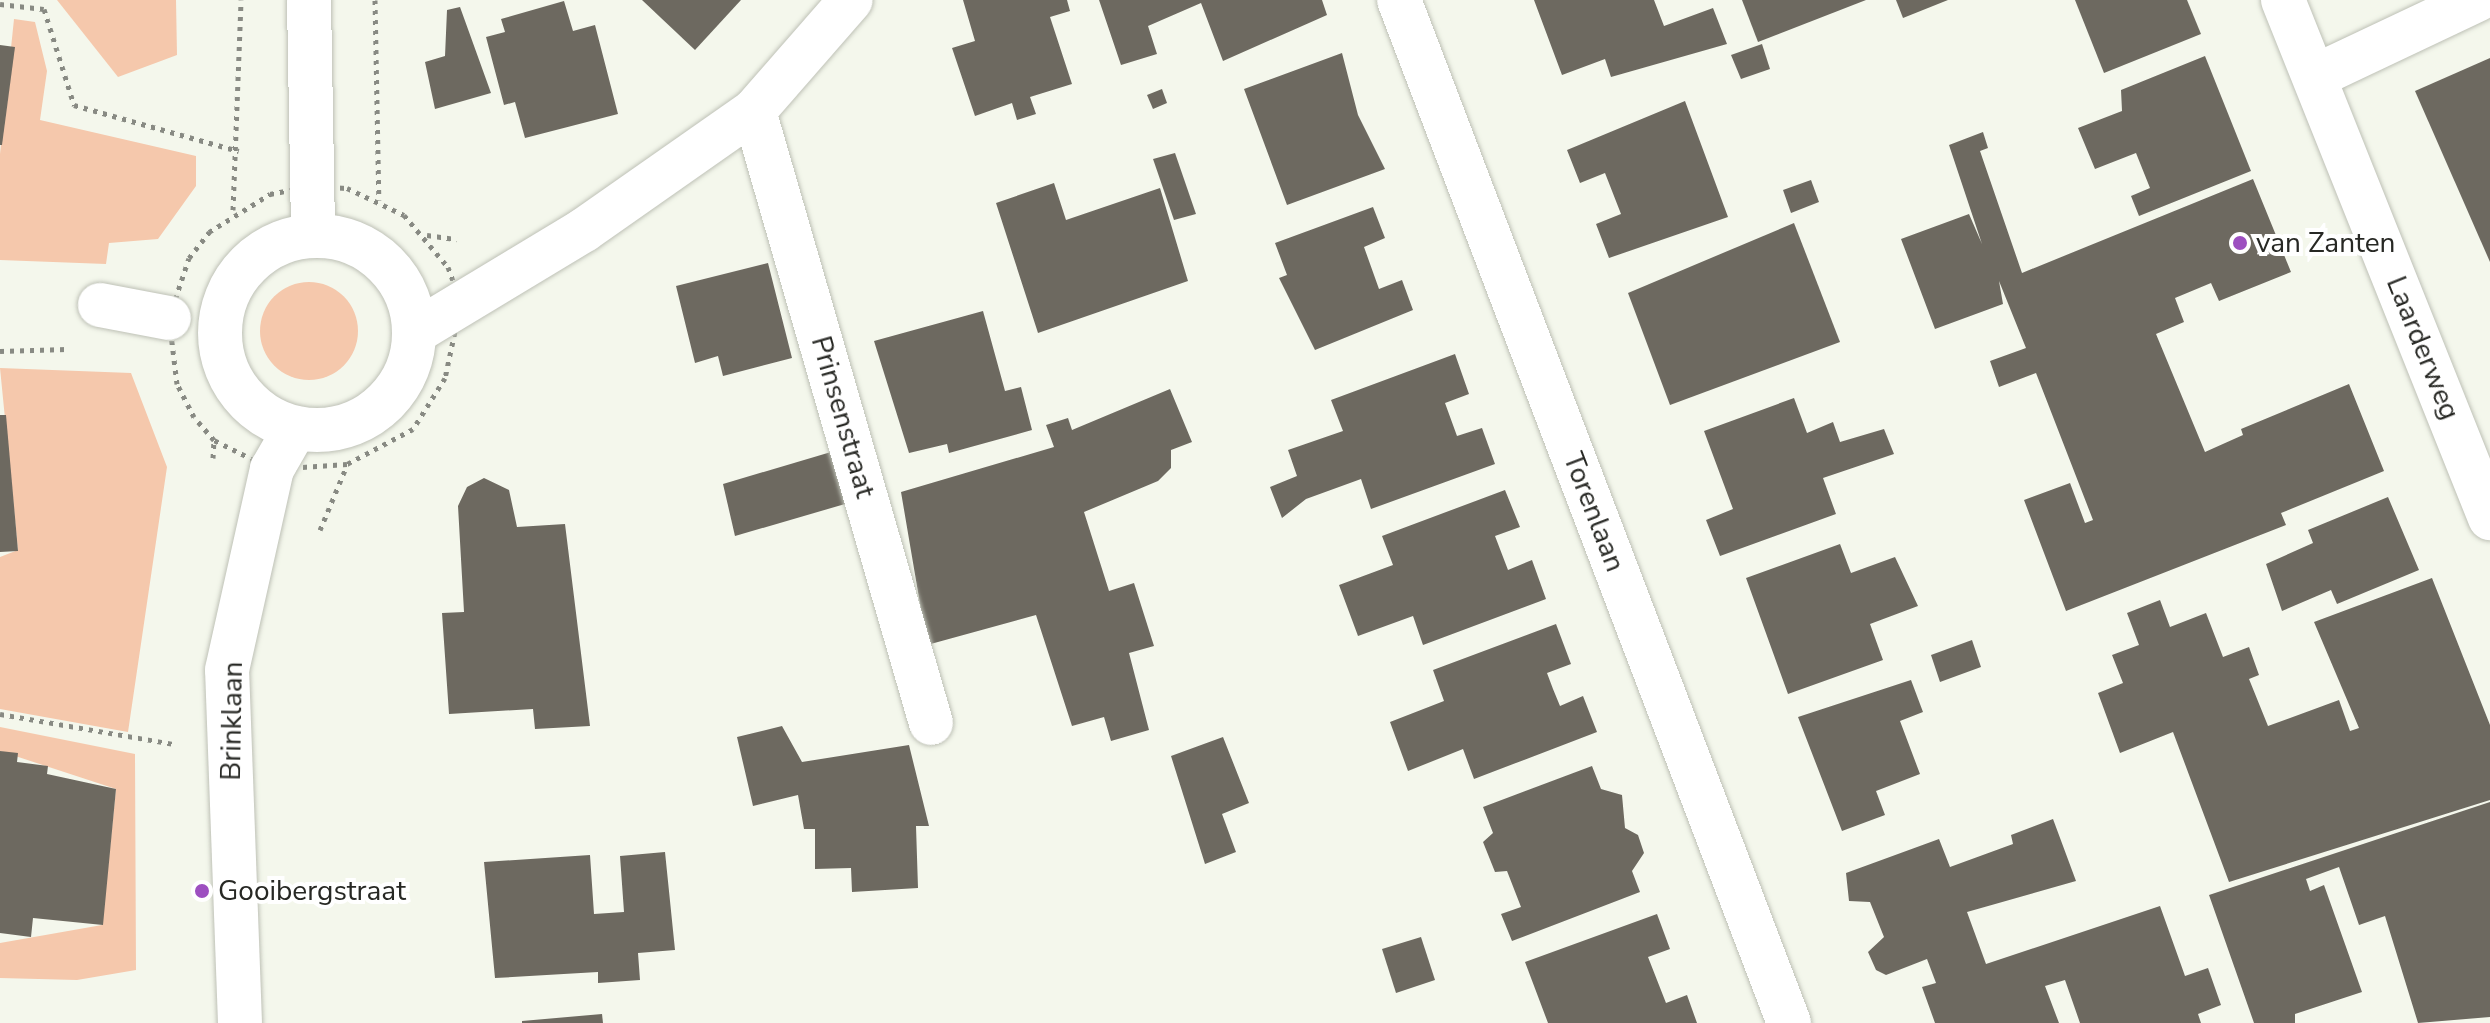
<!DOCTYPE html>
<html>
<head>
<meta charset="utf-8">
<style>
	body { margin:0 }
	#map { position:relative; width:2490px; height:1023px; overflow:hidden; background:#f4f7ec; font-family:"Nunito Sans",sans-serif }
	div>[style] { position:absolute }
	[style*='--x'] { left:calc(var(--x)*1px); top:calc(var(--y)*1px); width:calc(var(--w)*1px); rotate:calc(var(--a)*1deg) }
	.green>* { inset:0; background:#f5c8ac }
	.round { border-radius:50% }
	.building>* { inset:0; background:#6d6960 }
	.path>* { height:5px; margin-top:-2.5px; transform-origin:0; background:repeating-linear-gradient(90deg,#888a83 0 4px,transparent 0 10px) }
	.roads { filter:drop-shadow(0 0 2px #bec1b6) drop-shadow(0 0 2px #bec1b6) }
	.minor>* { height:44px; margin:-22px; padding:0 22px; transform-origin:22px; border-radius:22px; background:#fff }
	.major>* { height:44px; margin:-22px; padding:0 22px; transform-origin:22px; border-radius:22px; background:#fff }
	.major>.ring { margin:-22px; padding:0; box-sizing:content-box; background:none; border:44px solid #fff; border-radius:50% }
	.dots>* { width:22px; height:22px; translate:-50% -50%; box-sizing:border-box; border:4px solid #fff; border-radius:50% }
	span { translate:-50% -50%; white-space:nowrap; text-align:center; line-height:1.15; -webkit-text-stroke:8px #fff; paint-order:stroke }
	.poi-label { font-size:28px; color:#272824 }
	.left { translate:0 -50%; text-align:left }
	.street-label { font-size:28px; color:#272824 }
</style>
</head>
<body>
<div id="map">
	<div class="green">
		<i style="clip-path:polygon(57px 0,176px 0,177px 55px,118px 77px)"></i>
		<i style="clip-path:polygon(14px 19px,35px 22px,47px 71px,40px 120px,196px 156px,196px 186px,158px 239px,109px 243px,106px 264px,0 260px,0 154px)"></i>
		<i class="round" style="left:260px;top:282px;width:98px;height:98px"></i>
		<i style="clip-path:polygon(0 368px,131px 373px,167px 467px,128px 732px,0 709px,0 557px,18px 550px)"></i>
		<i style="clip-path:polygon(0 727px,135px 754px,136px 970px,77px 980px,0 978px,0 943px,102px 925px,116px 789px,0 751px)"></i>
	</div>
	<div class="building">
		<i style="clip-path:polygon(642px 0,741px 0,695px 50px)"></i>
		<i style="clip-path:polygon(963px 0,1067px 0,1070px 11px,1050px 17px,1072px 84px,1030px 97px,1036px 114px,1017px 120px,1012px 103px,975px 116px,952px 48px,975px 41px)"></i>
		<i style="clip-path:polygon(1099px 0,1322px 0,1327px 15px,1223px 61px,1201px 3px,1148px 26px,1157px 54px,1121px 65px)"></i>
		<i style="clip-path:polygon(1534px 0,1654px 0,1664px 26px,1713px 8px,1727px 44px,1611px 77px,1605px 59px,1562px 75px)"></i>
		<i style="clip-path:polygon(1742px 0,1866px 0,1758px 42px)"></i>
		<i style="clip-path:polygon(1896px 0,1948px 0,1903px 18px)"></i>
		<i style="clip-path:polygon(2075px 0,2187px 0,2201px 34px,2104px 73px)"></i>
		<i style="clip-path:polygon(564px 1px,573px 31px,595px 25px,618px 114px,525px 138px,515px 102px,504px 105px,486px 37px,505px 32px,501px 19px)"></i>
		<i style="clip-path:polygon(460px 7px,491px 93px,435px 109px,425px 62px,445px 56px,447px 10px)"></i>
		<i style="clip-path:polygon(1762px 44px,1770px 69px,1741px 79px,1731px 55px)"></i>
		<i style="clip-path:polygon(0 45px,15px 47px,2px 145px,0 145px)"></i>
		<i style="clip-path:polygon(1342px 53px,1358px 115px,1385px 169px,1287px 205px,1244px 89px)"></i>
		<i style="clip-path:polygon(2205px 56px,2251px 171px,2139px 216px,2131px 196px,2150px 188px,2136px 153px,2095px 169px,2078px 128px,2122px 111px,2121px 90px)"></i>
		<i style="clip-path:polygon(2490px 58px,2490px 262px,2415px 91px)"></i>
		<i style="clip-path:polygon(1162px 89px,1167px 103px,1153px 109px,1147px 95px)"></i>
		<i style="clip-path:polygon(1685px 101px,1728px 217px,1609px 258px,1596px 224px,1621px 214px,1605px 173px,1580px 183px,1567px 150px)"></i>
		<i style="clip-path:polygon(1983px 132px,1988px 148px,1980px 151px,2022px 273px,2253px 179px,2291px 272px,2219px 301px,2211px 283px,2175px 298px,2184px 322px,2156px 334px,2205px 452px,2243px 435px,2241px 429px,2349px 384px,2384px 471px,2281px 513px,2286px 525px,2066px 611px,2024px 500px,2070px 483px,2085px 523px,2093px 520px,2036px 373px,1999px 387px,1990px 361px,2026px 348px,1999px 281px,2003px 304px,1935px 329px,1901px 239px,1969px 214px,1982px 244px,1949px 145px)"></i>
		<i style="clip-path:polygon(1175px 153px,1196px 214px,1174px 220px,1153px 159px)"></i>
		<i style="clip-path:polygon(1811px 180px,1819px 202px,1791px 213px,1783px 190px)"></i>
		<i style="clip-path:polygon(1054px 183px,1066px 220px,1160px 188px,1188px 281px,1038px 333px,996px 203px)"></i>
		<i style="clip-path:polygon(1373px 207px,1385px 238px,1364px 247px,1379px 289px,1402px 280px,1413px 310px,1315px 350px,1279px 278px,1287px 275px,1275px 243px)"></i>
		<i style="clip-path:polygon(1794px 223px,1840px 342px,1670px 405px,1628px 293px)"></i>
		<i style="clip-path:polygon(768px 263px,792px 358px,723px 376px,718px 356px,695px 363px,676px 286px)"></i>
		<i style="clip-path:polygon(983px 311px,1005px 391px,1021px 387px,1032px 430px,949px 453px,947px 444px,909px 453px,874px 341px)"></i>
		<i style="clip-path:polygon(1455px 354px,1469px 394px,1445px 403px,1457px 436px,1482px 428px,1495px 464px,1371px 509px,1361px 479px,1306px 499px,1282px 518px,1270px 487px,1297px 476px,1288px 450px,1343px 431px,1331px 400px)"></i>
		<i style="clip-path:polygon(1170px 389px,1192px 442px,1171px 450px,1171px 468px,1158px 481px,1084px 512px,1109px 591px,1134px 583px,1154px 646px,1129px 653px,1149px 730px,1111px 741px,1104px 717px,1072px 726px,1036px 615px,927px 645px,901px 492px,1054px 447px,1046px 425px,1068px 418px,1072px 430px)"></i>
		<i style="clip-path:polygon(1794px 398px,1807px 433px,1833px 422px,1840px 442px,1884px 429px,1894px 454px,1823px 478px,1836px 514px,1720px 556px,1706px 520px,1733px 509px,1704px 431px)"></i>
		<i style="clip-path:polygon(0 415px,6px 415px,18px 551px,0 552px)"></i>
		<i style="clip-path:polygon(831px 452px,845px 504px,735px 536px,723px 484px)"></i>
		<i style="clip-path:polygon(484px 478px,509px 490px,517px 527px,565px 524px,590px 726px,535px 729px,533px 709px,449px 714px,442px 613px,464px 612px,458px 506px,467px 487px)"></i>
		<i style="clip-path:polygon(1505px 490px,1520px 527px,1495px 536px,1508px 570px,1532px 560px,1546px 599px,1423px 645px,1413px 616px,1358px 636px,1339px 585px,1393px 565px,1382px 536px)"></i>
		<i style="clip-path:polygon(2388px 497px,2419px 570px,2337px 604px,2331px 590px,2282px 611px,2266px 564px,2313px 543px,2308px 530px)"></i>
		<i style="clip-path:polygon(1840px 544px,1851px 573px,1895px 557px,1918px 606px,1870px 624px,1883px 660px,1788px 694px,1746px 578px)"></i>
		<i style="clip-path:polygon(2432px 578px,2490px 725px,2490px 800px,2229px 882px,2173px 732px,2120px 753px,2098px 693px,2123px 683px,2112px 655px,2139px 645px,2127px 613px,2160px 600px,2170px 627px,2206px 613px,2223px 657px,2249px 647px,2259px 675px,2249px 679px,2268px 726px,2339px 700px,2350px 731px,2359px 728px,2314px 622px)"></i>
		<i style="clip-path:polygon(1556px 624px,1571px 664px,1547px 673px,1553px 689px,1560px 706px,1583px 696px,1597px 732px,1474px 779px,1463px 749px,1408px 771px,1390px 722px,1444px 701px,1433px 670px)"></i>
		<i style="clip-path:polygon(1972px 640px,1981px 667px,1940px 682px,1931px 655px)"></i>
		<i style="clip-path:polygon(1911px 680px,1923px 712px,1900px 721px,1920px 774px,1876px 791px,1885px 815px,1842px 831px,1798px 717px)"></i>
		<i style="clip-path:polygon(782px 726px,802px 762px,909px 745px,929px 826px,916px 826px,918px 888px,852px 892px,851px 868px,815px 869px,815px 829px,804px 829px,798px 795px,753px 806px,737px 737px)"></i>
		<i style="clip-path:polygon(1223px 737px,1249px 803px,1222px 814px,1236px 852px,1205px 864px,1171px 756px)"></i>
		<i style="clip-path:polygon(0 751px,18px 753px,17px 762px,48px 766px,47px 774px,116px 789px,103px 925px,33px 918px,31px 937px,0 933px)"></i>
		<i style="clip-path:polygon(1592px 766px,1601px 789px,1622px 795px,1625px 828px,1638px 835px,1644px 853px,1632px 871px,1640px 892px,1512px 941px,1501px 914px,1521px 907px,1507px 871px,1495px 872px,1483px 842px,1493px 833px,1483px 807px)"></i>
		<i style="clip-path:polygon(2490px 802px,2490px 1017px,2418px 1023px,2385px 916px,2359px 925px,2339px 867px,2306px 879px,2310px 891px,2324px 885px,2362px 992px,2295px 1014px,2295px 1023px,2254px 1023px,2209px 895px)"></i>
		<i style="clip-path:polygon(2053px 819px,2076px 881px,1967px 912px,1986px 964px,2160px 906px,2185px 976px,2208px 968px,2221px 1005px,2198px 1014px,2201px 1023px,2080px 1023px,2065px 980px,2045px 986px,2059px 1023px,1935px 1023px,1922px 987px,1936px 983px,1927px 959px,1886px 975px,1876px 970px,1868px 952px,1884px 937px,1870px 902px,1849px 901px,1846px 873px,1939px 839px,1950px 867px,2013px 844px,2011px 835px)"></i>
		<i style="clip-path:polygon(665px 852px,675px 950px,638px 953px,640px 980px,598px 983px,598px 972px,495px 978px,484px 862px,590px 855px,594px 914px,624px 912px,620px 856px)"></i>
		<i style="clip-path:polygon(1657px 914px,1670px 949px,1648px 957px,1666px 1003px,1687px 995px,1697px 1023px,1548px 1023px,1525px 962px)"></i>
		<i style="clip-path:polygon(1421px 937px,1435px 980px,1396px 993px,1382px 949px)"></i>
		<i style="clip-path:polygon(602px 1014px,603px 1023px,522px 1023px,522px 1021px)"></i>
	</div>
	<div class="path">
		<i style="--x:375;--y:0;--w:200;--a:88.9"></i>
		<i style="--x:0;--y:4;--w:44;--a:6.5"></i>
		<i style="--x:44;--y:9;--w:101;--a:72.6"></i>
		<i style="--x:74;--y:105;--w:171;--a:15.6"></i>
		<i style="--x:310;--y:186;--w:37;--a:3"></i>
		<i style="--x:347;--y:188;--w:63;--a:25.3"></i>
		<i style="--x:404;--y:215;--w:68;--a:49.8"></i>
		<i style="--x:448;--y:267;--w:38;--a:70"></i>
		<i style="--x:461;--y:303;--w:77;--a:102"></i>
		<i style="--x:445;--y:378;--w:60;--a:122.1"></i>
		<i style="--x:413;--y:429;--w:75;--a:152.1"></i>
		<i style="--x:347;--y:464;--w:75;--a:176.2"></i>
		<i style="--x:272;--y:469;--w:65;--a:-153.4"></i>
		<i style="--x:214;--y:440;--w:30;--a:-131"></i>
		<i style="--x:194;--y:417;--w:37;--a:-117"></i>
		<i style="--x:177;--y:384;--w:66;--a:-96.9"></i>
		<i style="--x:169;--y:318;--w:63;--a:-71.6"></i>
		<i style="--x:189;--y:258;--w:33;--a:-52"></i>
		<i style="--x:209;--y:232;--w:72;--a:-31.9"></i>
		<i style="--x:270;--y:194;--w:41;--a:-11.3"></i>
		<i style="--x:233;--y:210;--w:210;--a:-87.8"></i>
		<i style="--x:427;--y:235;--w:30;--a:8"></i>
		<i style="--x:0;--y:351;--w:67;--a:-1.7"></i>
		<i style="--x:213;--y:458;--w:18;--a:-87"></i>
		<i style="--x:320;--y:530;--w:70;--a:-67.4"></i>
		<i style="--x:0;--y:714;--w:177;--a:9.8"></i>
	</div>
	<div class="roads">
		<div class="minor">
			<i style="--x:1399;--y:0;--w:1095;--a:69.13"></i>
			<i style="--x:2283;--y:0;--w:558;--a:68.22"></i>
			<i style="--x:2316;--y:76;--w:178;--a:-25.3"></i>
			<i style="--x:754;--y:111;--w:637;--a:73.87"></i>
			<i style="--x:100;--y:305;--w:70;--a:10.7"></i>
			<i style="--x:415;--y:332;--w:197;--a:-31.1"></i>
			<i style="--x:584;--y:230;--w:208;--a:-35"></i>
			<i style="--x:754;--y:111;--w:147;--a:-48.9"></i>
		</div>
		<div class="major">
			<i style="--x:309;--y:0;--w:234;--a:89"></i>
			<i class="ring" style="left:220px;top:236px;width:150px;height:150px"></i>
			<i style="--x:240;--y:1023;--w:353;--a:-92.1"></i>
			<i style="--x:227;--y:670;--w:206;--a:-77.4"></i>
			<i style="--x:272;--y:469;--w:46;--a:-60.1"></i>
		</div>
	</div>
	<div class="dots">
		<i style="left:2240px;top:243px;background:#9d4fc0"></i>
		<i style="left:202px;top:891px;background:#9d4fc0"></i>
	</div>
	<div class="poi-label">
		<span class="left" style="left:2256px;top:243px">van Zanten</span>
		<span class="left" style="left:218px;top:891px">Gooibergstraat</span>
	</div>
	<div class="street-label">
		<span style="left:2423px;top:348px;rotate:68deg">Laarderweg</span>
		<span style="left:843px;top:417px;rotate:74deg">Prinsenstraat</span>
		<span style="left:1594px;top:512px;rotate:69deg">Torenlaan</span>
		<span style="left:232px;top:721px;rotate:-89deg">Brinklaan</span>
	</div>
</div>
</body>
</html>
